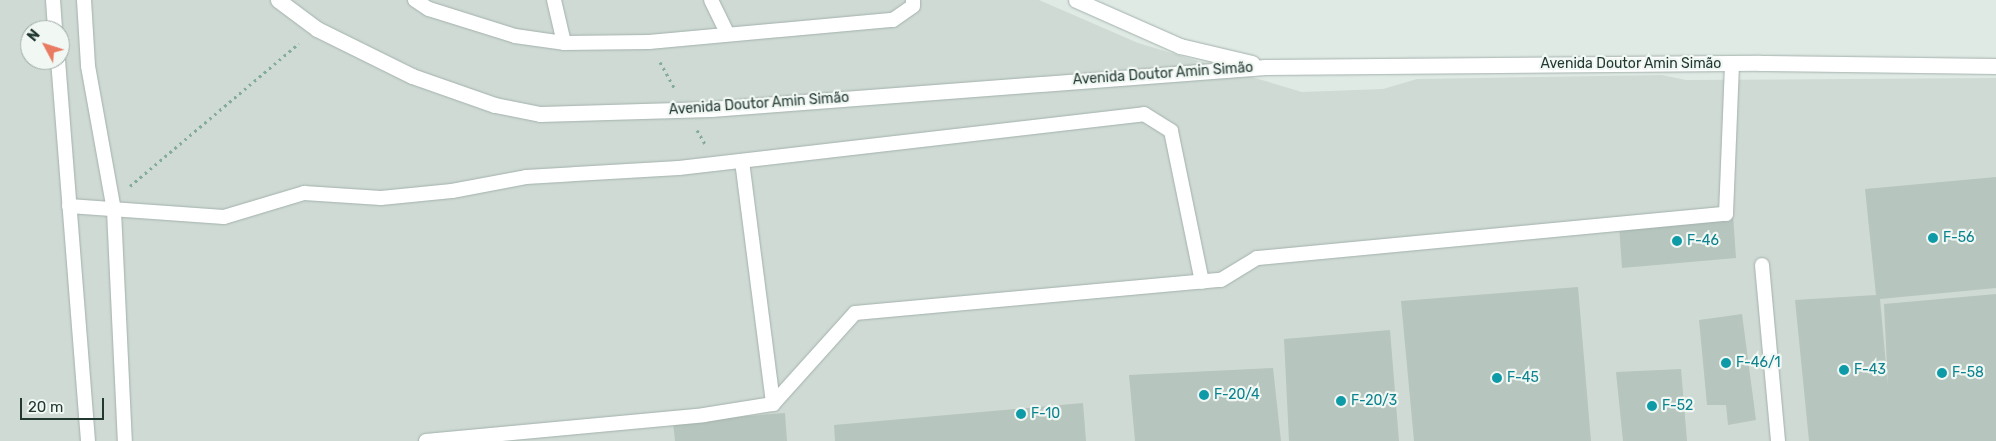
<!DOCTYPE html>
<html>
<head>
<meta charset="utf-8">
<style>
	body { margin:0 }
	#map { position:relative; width:1996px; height:441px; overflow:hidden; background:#e0eae5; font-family:Rubik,sans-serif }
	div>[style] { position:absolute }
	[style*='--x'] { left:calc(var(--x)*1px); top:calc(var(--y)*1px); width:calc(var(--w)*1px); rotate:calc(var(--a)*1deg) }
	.built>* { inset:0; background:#cfdad4 }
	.building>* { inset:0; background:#b6c5be }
	.path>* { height:3px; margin-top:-1.5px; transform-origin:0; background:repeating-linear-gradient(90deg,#83ac9d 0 2.5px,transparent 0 6.5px) }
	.roads { filter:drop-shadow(0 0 1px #a3b1ac) drop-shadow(0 0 1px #a3b1ac) }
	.lane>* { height:14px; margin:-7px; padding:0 7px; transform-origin:7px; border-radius:7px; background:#fff }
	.secondary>* { height:15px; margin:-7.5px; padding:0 7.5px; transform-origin:7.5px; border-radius:7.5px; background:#fff }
	.dots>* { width:14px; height:14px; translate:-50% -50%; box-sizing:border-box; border:2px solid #f1f7f3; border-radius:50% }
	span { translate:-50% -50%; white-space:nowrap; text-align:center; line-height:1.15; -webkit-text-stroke:4.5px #f1f7f3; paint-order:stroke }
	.street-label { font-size:14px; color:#223932 }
	.culture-label { font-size:14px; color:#0d838f }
	.left { translate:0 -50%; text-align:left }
	.north { position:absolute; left:20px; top:20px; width:50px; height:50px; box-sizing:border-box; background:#f1f7f3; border:1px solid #9eaba6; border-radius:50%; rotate:310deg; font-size:14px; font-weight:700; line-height:20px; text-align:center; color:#223932 }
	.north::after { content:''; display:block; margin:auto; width:18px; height:22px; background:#e87b61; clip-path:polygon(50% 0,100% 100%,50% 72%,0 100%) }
	.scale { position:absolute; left:20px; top:398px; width:84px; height:22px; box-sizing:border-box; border:2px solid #223932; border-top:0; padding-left:6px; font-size:15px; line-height:18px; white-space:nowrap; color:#223932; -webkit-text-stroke:4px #f1f7f3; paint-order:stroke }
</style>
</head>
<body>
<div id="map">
	<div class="built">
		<i style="clip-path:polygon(evenodd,0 0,1039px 0,1138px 43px,1302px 92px,1383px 89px,1417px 79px,1662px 75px,1686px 80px,1996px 78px,1996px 441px,0 441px,0 0,30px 30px,60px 30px,60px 60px,30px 60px,30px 30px)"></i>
	</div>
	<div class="building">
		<i style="clip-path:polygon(1996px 177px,1996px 288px,1880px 299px,1888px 387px,1884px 304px,1996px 294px,1996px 441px,1809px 441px,1795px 300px,1876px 295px,1865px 189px)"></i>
		<i style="clip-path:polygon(1733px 215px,1736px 258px,1622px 268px,1619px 225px)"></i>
		<i style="clip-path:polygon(1578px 287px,1591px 441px,1414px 441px,1401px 301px)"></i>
		<i style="clip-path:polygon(1742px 314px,1756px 420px,1728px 425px,1726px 405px,1707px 405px,1699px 320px)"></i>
		<i style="clip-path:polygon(1390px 330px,1399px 441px,1289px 441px,1284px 339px)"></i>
		<i style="clip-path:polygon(1273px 368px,1281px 441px,1135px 441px,1129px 375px)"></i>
		<i style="clip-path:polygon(1681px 369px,1687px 441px,1623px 441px,1616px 372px)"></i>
		<i style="clip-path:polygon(1083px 403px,1086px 441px,835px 441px,834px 425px)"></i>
		<i style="clip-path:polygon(785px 413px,787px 441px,675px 441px,673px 422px)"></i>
	</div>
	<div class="path">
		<i style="--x:660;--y:62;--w:31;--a:61"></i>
		<i style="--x:697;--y:130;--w:16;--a:60"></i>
		<i style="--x:130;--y:186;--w:221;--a:-40.2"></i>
	</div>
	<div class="roads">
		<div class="lane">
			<i style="--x:53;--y:0;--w:30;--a:86"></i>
			<i style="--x:84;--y:0;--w:66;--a:86.5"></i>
			<i style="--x:88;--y:66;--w:147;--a:79.8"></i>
			<i style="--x:114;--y:211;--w:230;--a:87.3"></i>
			<i style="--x:415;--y:0;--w:17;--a:33"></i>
			<i style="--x:429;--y:9;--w:90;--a:17.4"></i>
			<i style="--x:515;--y:36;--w:49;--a:8.1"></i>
			<i style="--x:564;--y:43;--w:85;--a:-0.7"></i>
			<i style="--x:649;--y:42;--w:245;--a:-5.2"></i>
			<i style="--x:893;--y:20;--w:24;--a:-35"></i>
			<i style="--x:913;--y:6;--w:6;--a:-90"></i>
			<i style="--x:554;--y:0;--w:44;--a:76.9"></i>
			<i style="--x:711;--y:0;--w:37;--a:64"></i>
			<i style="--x:58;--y:60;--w:382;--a:85.5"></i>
			<i style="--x:742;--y:161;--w:245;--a:82.7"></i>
			<i style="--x:69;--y:206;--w:155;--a:4.1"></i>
			<i style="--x:224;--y:217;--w:84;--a:-16.7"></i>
			<i style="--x:304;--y:193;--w:77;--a:3.7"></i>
			<i style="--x:381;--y:198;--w:71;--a:-5.6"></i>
			<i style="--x:452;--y:191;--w:75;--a:-10.7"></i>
			<i style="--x:526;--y:177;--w:153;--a:-3.4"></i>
			<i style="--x:679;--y:168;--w:468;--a:-6.6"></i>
			<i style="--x:1144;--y:114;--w:32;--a:32"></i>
			<i style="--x:1171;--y:131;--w:154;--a:78.4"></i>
			<i style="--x:1762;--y:265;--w:177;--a:84.8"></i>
			<i style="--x:426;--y:441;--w:279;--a:-5.3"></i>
			<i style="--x:704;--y:415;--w:70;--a:-9.1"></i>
			<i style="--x:773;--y:404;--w:122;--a:-48"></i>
			<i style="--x:855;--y:313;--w:367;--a:-5.2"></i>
			<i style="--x:1221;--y:280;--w:42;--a:-31.4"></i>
			<i style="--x:1257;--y:258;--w:471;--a:-5.4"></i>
			<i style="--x:1726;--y:214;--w:151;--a:-87.7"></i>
		</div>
		<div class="secondary">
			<i style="--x:278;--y:0;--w:49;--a:36.6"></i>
			<i style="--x:317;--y:29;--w:106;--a:26.3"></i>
			<i style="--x:412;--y:76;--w:88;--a:19.3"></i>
			<i style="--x:495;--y:105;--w:46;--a:11.3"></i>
			<i style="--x:540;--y:114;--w:171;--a:-1.7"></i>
			<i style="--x:711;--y:109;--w:556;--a:-4.34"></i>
			<i style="--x:1265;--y:67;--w:495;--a:-0.5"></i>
			<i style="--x:1760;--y:63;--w:236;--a:0.7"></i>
			<i style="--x:1076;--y:0;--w:114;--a:23.9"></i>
			<i style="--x:1180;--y:46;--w:74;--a:13.3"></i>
		</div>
	</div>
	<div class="dots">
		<i style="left:1933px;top:238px;background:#0f9aa8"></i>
		<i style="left:1677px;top:241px;background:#0f9aa8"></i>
		<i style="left:1726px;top:363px;background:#0f9aa8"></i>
		<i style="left:1844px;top:370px;background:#0f9aa8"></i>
		<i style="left:1942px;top:373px;background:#0f9aa8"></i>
		<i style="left:1497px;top:378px;background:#0f9aa8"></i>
		<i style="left:1204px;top:395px;background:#0f9aa8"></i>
		<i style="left:1341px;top:401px;background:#0f9aa8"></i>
		<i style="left:1652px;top:406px;background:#0f9aa8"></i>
		<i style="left:1021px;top:414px;background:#0f9aa8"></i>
	</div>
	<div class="street-label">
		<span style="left:1631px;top:64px">Avenida Doutor Amin Simão</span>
		<span style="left:1163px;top:74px;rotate:-4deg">Avenida Doutor Amin Simão</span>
		<span style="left:759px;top:104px;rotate:-4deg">Avenida Doutor Amin Simão</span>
	</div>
	<div class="culture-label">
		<span class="left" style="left:1943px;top:238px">F-56</span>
		<span class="left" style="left:1687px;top:241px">F-46</span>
		<span class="left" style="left:1736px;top:363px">F-46/1</span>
		<span class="left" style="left:1854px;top:370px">F-43</span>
		<span class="left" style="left:1952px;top:373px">F-58</span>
		<span class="left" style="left:1507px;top:378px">F-45</span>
		<span class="left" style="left:1214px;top:395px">F-20/4</span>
		<span class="left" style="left:1351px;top:401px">F-20/3</span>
		<span class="left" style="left:1662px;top:406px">F-52</span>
		<span class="left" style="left:1031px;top:414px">F-10</span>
	</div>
	<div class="north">N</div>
	<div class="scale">20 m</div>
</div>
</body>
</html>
